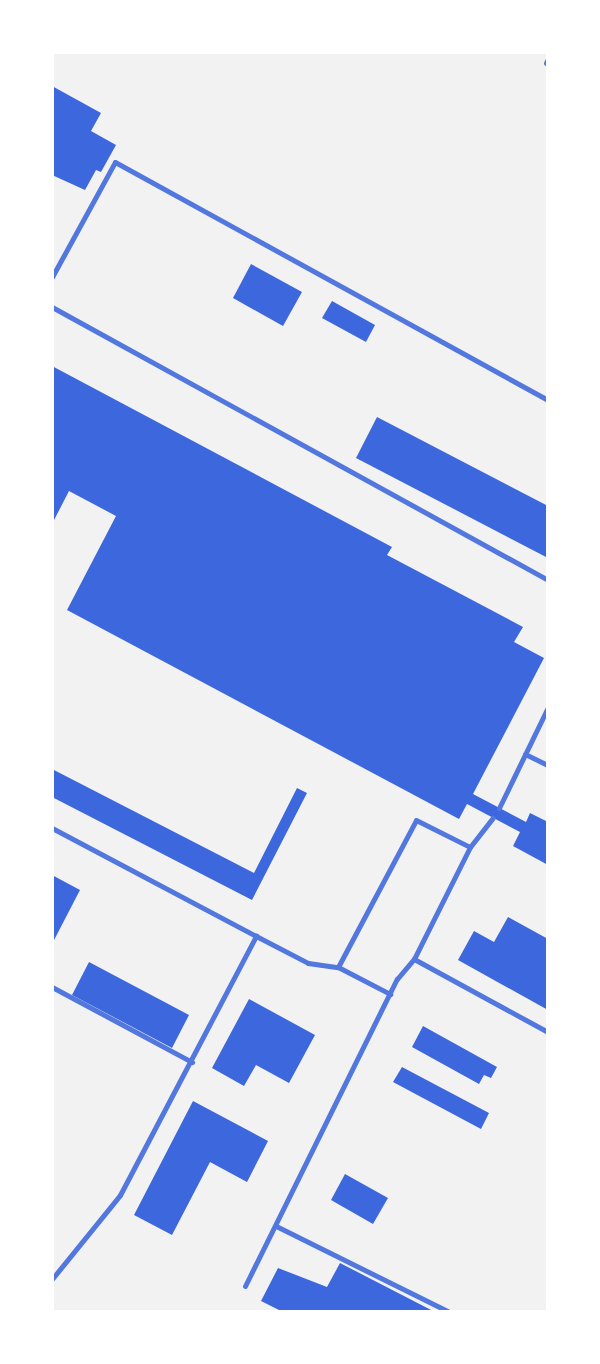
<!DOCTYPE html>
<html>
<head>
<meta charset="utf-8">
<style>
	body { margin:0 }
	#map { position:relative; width:600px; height:1364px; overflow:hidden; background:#f2f2f2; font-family:"Work Sans",sans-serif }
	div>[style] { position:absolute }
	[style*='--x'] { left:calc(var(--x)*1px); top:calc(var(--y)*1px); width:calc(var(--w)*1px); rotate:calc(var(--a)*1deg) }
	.building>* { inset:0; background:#3d67dc }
	.service>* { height:5px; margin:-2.5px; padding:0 2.5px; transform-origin:2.5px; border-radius:2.5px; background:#5277de }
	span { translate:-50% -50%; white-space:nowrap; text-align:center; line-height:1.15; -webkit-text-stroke:6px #fff; paint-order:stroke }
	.frame { position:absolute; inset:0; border:54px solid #fff; pointer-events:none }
</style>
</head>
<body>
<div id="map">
	<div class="building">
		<i style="clip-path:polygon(52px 86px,101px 113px,91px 131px,116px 145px,101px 172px,96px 170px,85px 190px,52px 175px)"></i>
		<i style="clip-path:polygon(251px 264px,302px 292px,283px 326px,233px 298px)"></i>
		<i style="clip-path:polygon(332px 301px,375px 325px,366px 342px,322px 318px)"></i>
		<i style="clip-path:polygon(52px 366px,392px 547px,387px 555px,523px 627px,514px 642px,544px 658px,473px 794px,526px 822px,530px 813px,548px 822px,548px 865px,513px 846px,520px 832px,467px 804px,459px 819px,67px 610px,116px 516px,69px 491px,52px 524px)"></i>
		<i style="clip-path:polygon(377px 417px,548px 506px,548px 558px,356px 458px)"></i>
		<i style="clip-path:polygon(52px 769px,254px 873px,297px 788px,307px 793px,252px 900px,52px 797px)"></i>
		<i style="clip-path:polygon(52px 875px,80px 890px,52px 944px)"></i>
		<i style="clip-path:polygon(508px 917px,548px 939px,548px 1010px,458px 960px,474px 931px,494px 942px)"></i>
		<i style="clip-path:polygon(89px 962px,189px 1015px,172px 1048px,72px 995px)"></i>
		<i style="clip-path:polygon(249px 999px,315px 1035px,289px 1083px,256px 1065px,244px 1086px,212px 1068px)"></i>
		<i style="clip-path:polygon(423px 1026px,497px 1067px,491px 1078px,484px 1075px,479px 1084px,412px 1047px)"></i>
		<i style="clip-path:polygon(402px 1067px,489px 1113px,481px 1129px,393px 1082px)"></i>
		<i style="clip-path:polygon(193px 1101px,268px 1141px,247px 1182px,210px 1162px,172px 1235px,134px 1215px)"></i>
		<i style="clip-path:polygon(345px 1174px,388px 1198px,373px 1224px,331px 1200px)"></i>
		<i style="clip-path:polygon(340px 1263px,435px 1312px,283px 1312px,261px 1301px,278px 1268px,327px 1287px)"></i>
	</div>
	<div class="service">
		<i style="--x:546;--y:63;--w:4;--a:-63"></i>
		<i style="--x:52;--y:277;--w:131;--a:-61.3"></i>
		<i style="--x:115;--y:162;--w:494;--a:28.8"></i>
		<i style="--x:52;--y:307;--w:566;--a:28.83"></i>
		<i style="--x:525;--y:754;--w:25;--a:26"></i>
		<i style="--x:499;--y:808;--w:112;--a:-64.1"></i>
		<i style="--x:52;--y:828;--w:231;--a:27.9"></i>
		<i style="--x:470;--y:847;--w:125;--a:116.6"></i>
		<i style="--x:414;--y:959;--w:153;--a:28.6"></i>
		<i style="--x:338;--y:967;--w:59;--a:27.4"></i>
		<i style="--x:52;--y:987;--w:159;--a:28.2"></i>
		<i style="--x:276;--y:1226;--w:193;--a:26.4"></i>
		<i style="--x:52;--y:1279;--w:108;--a:-51"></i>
		<i style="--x:120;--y:1195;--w:293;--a:-62.3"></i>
		<i style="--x:256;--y:936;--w:59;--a:27.4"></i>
		<i style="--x:308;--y:963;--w:30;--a:8"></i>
		<i style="--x:338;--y:967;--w:166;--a:-62"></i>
		<i style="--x:416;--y:820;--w:60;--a:26.6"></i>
		<i style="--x:470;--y:847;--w:37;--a:-52"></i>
		<i style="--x:245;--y:1286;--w:343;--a:-63.7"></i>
		<i style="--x:397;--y:979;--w:26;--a:-50"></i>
	</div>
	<div class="frame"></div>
</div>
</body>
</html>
